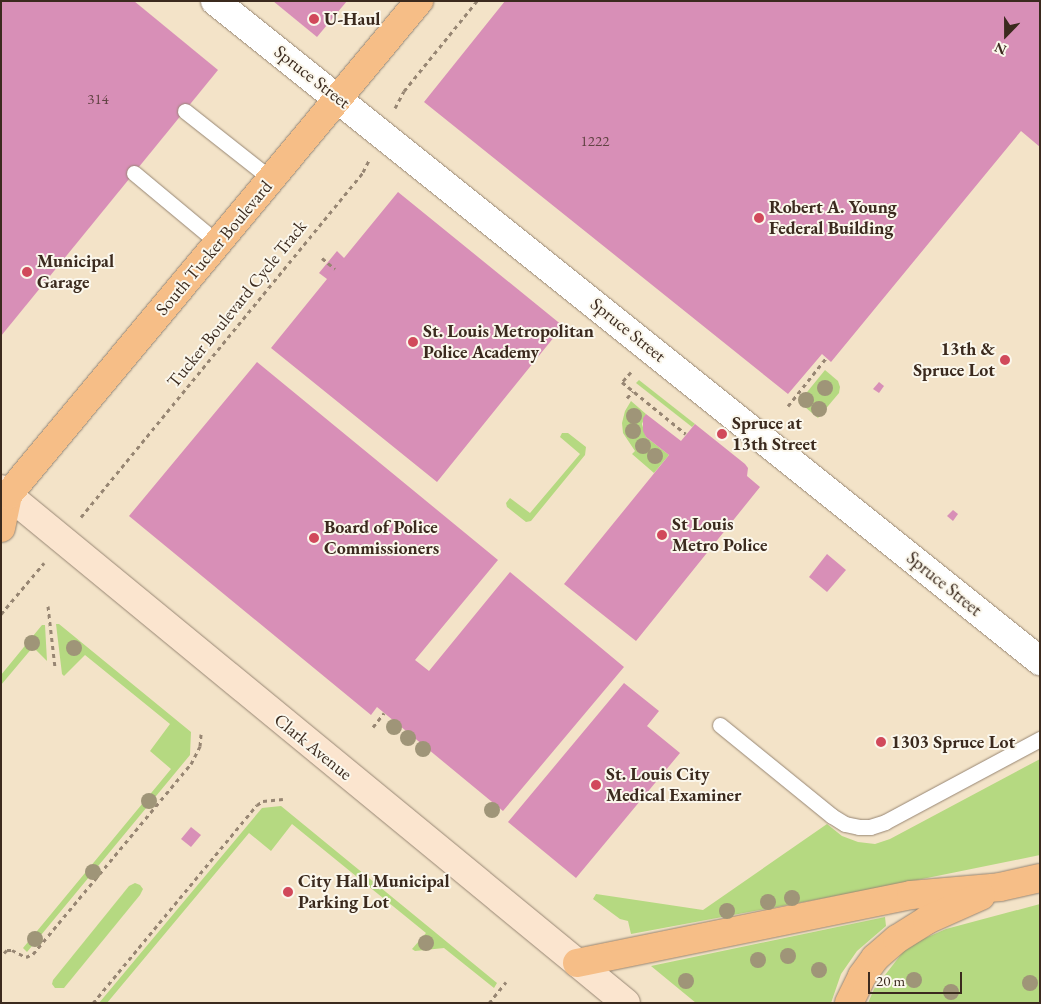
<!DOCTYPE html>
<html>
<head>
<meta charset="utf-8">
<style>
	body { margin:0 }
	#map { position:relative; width:1041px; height:1004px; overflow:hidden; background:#f3e3c8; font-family:"EB Garamond",serif }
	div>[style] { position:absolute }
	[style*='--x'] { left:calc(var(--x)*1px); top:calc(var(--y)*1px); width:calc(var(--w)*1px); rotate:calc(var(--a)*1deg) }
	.green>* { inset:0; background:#b5d981 }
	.building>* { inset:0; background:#d88fb7 }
	.path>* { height:3px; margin-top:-1.5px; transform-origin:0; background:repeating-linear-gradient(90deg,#978673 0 4px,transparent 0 8px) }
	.roads { filter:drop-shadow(0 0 1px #978673) drop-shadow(0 0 1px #978673) }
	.lane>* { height:15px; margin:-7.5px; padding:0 7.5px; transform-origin:7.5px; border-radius:7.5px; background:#fff }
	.street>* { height:28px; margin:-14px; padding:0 14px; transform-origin:14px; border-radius:14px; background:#fff }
	.secondary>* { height:28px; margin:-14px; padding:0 14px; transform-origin:14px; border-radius:14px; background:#fbe5cf }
	.primary>* { height:28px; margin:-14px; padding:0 14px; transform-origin:14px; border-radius:14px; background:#f6be87 }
	.highway>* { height:28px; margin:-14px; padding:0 14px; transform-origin:14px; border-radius:14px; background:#f6be87 }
	.trees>* { width:16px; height:16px; margin:-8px; border-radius:50%; background:#9f9578 }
	.dots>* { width:14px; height:14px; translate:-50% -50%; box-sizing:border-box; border:2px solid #fbf7ec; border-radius:50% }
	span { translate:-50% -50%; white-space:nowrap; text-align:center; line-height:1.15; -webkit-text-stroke:4px #fbf7ec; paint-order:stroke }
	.number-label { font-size:15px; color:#624344 }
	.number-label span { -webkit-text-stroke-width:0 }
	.poi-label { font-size:18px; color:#3b2a1e; font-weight:700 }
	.left { translate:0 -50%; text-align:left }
	.right { translate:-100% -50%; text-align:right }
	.street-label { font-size:18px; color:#3b2a1e }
	.frame { position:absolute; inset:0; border:2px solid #3b2a1e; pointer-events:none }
	.north { position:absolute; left:981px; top:10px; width:50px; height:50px; -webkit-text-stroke:4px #fbf7ec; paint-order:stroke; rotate:202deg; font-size:14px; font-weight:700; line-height:20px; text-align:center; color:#3b2a1e }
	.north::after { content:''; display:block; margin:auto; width:18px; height:22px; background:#3b2a1e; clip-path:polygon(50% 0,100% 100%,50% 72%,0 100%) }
	.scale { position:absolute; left:868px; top:972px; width:94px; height:22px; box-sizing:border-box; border:2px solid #3b2a1e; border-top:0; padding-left:6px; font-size:15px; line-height:18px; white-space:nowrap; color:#3b2a1e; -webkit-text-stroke:4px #fbf7ec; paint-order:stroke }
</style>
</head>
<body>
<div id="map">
	<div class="green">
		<i style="clip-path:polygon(825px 370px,838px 381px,840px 387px,839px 393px,818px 418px,799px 402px)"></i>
		<i style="clip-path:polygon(639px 380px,695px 424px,692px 427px,636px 383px)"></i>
		<i style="clip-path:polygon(631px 401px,646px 414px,642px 424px,646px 437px,669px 455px,654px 473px,632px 454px,635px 451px,623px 433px,622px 423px,625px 411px)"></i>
		<i style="clip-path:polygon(562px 433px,568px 433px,586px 447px,585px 455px,531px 521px,526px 522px,507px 507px,506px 503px,510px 498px,530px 513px,580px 454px,560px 437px)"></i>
		<i style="clip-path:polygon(56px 624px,59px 624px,191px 732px,190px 755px,27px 952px,23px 948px,171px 769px,150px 751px,170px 724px,85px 655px,64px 676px,62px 674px)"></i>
		<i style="clip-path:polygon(42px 625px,45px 625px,47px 661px,33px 647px,1px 685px,1px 675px)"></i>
		<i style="clip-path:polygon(1040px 759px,1040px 855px,868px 890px,631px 934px,628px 921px,620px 919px,593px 899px,596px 894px,703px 910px,827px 824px,842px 836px,858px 842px,875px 844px,890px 839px)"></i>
		<i style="clip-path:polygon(281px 806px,497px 983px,494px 988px,444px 948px,415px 951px,412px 949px,426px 933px,292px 824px,271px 851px,249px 833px,107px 1003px,99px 1003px,262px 808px)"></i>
		<i style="clip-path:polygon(135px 883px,140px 885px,143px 889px,140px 895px,64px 988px,55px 988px,52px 984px,53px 980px,129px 886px)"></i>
		<i style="clip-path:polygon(1040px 904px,1040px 1003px,868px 1003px,874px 989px,903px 952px,923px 939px,946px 929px)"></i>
		<i style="clip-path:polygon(885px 917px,886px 926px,857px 951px,841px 974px,831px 1003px,696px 1003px,651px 966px)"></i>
	</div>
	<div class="building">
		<i style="clip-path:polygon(1px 1px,134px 1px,218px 70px,1px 336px)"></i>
		<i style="clip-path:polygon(273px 1px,347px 1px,317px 37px)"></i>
		<i style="clip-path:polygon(505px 1px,1040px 1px,1040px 147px,1021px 131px,831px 362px,822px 354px,788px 394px,424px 102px)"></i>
		<i style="clip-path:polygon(398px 192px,563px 326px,437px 482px,271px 348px,327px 279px,319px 273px,337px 251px,344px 258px)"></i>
		<i style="clip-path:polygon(257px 362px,498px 560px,415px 660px,429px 671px,510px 572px,624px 667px,503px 811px,377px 707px,371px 715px,129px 516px)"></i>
		<i style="clip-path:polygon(879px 382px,884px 386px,879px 393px,873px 389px)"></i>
		<i style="clip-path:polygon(646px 414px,681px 441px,695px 424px,745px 464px,748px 468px,747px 476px,760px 487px,636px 641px,564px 584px,669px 455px,646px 437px,643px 431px,643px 418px)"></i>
		<i style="clip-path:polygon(953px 510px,958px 514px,953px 521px,947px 516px)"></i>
		<i style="clip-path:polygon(827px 554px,846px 570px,827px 592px,809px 577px)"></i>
		<i style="clip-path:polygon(624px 683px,659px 711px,647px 726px,680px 753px,576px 878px,508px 822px)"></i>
		<i style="clip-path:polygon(191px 827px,201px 835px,191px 847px,181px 839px)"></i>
	</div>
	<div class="path">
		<i style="--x:395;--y:108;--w:19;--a:-62"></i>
		<i style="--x:404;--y:91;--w:116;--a:-51"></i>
		<i style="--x:322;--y:258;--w:17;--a:40"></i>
		<i style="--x:631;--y:372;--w:13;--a:132"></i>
		<i style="--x:622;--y:382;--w:82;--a:39.1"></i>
		<i style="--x:627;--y:398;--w:9;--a:-49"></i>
		<i style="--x:788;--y:406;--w:61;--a:-51.6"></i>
		<i style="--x:81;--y:517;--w:446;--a:-50.7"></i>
		<i style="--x:363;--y:172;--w:13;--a:-63"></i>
		<i style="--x:48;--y:606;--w:61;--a:83.5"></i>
		<i style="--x:1;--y:614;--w:67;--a:-49.9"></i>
		<i style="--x:373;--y:727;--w:18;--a:-52"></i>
		<i style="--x:4;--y:953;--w:4;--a:-45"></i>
		<i style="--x:7;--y:950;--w:5;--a:0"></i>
		<i style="--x:12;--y:950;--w:16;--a:27"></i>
		<i style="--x:26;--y:957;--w:8;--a:-23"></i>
		<i style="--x:33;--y:954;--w:247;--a:-50.3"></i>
		<i style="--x:191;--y:764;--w:20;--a:-63"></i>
		<i style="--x:200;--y:746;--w:12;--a:-85"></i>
		<i style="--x:93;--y:1003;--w:257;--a:-50.4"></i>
		<i style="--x:257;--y:805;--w:7;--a:-34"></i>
		<i style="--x:263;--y:801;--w:20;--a:-6"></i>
		<i style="--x:489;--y:1003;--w:27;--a:-51"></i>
	</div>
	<div class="roads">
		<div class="lane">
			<i style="--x:185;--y:111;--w:110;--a:38.3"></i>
			<i style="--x:134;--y:173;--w:109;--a:39.8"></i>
			<i style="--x:720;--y:725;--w:144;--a:39.1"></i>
			<i style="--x:832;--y:816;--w:15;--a:32"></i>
			<i style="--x:845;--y:824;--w:14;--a:12"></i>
			<i style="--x:859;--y:827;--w:11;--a:0"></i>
			<i style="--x:870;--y:827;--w:16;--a:-18"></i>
			<i style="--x:885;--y:822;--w:176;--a:-28.2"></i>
		</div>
		<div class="street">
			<i style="--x:215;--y:1;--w:1057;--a:38.66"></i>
		</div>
		<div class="secondary">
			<i style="--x:1;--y:489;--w:809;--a:39.43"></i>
		</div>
		<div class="primary">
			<i style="--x:1;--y:528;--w:34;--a:-78"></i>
			<i style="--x:8;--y:495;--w:643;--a:-50.24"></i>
		</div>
		<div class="highway">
			<i style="--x:577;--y:963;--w:341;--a:-11.5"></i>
			<i style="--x:911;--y:895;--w:89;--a:-5.1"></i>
			<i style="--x:1000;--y:887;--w:41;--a:-12.7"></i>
			<i style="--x:849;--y:1003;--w:30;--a:-64"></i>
			<i style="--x:862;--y:976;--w:22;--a:-54"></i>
			<i style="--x:875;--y:958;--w:29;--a:-41"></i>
			<i style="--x:897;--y:939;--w:36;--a:-32"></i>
			<i style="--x:927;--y:920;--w:59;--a:-24"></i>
		</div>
	</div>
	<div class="trees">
		<i style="left:825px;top:388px"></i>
		<i style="left:806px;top:400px"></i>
		<i style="left:819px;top:409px"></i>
		<i style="left:634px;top:416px"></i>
		<i style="left:633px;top:431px"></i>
		<i style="left:643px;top:446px"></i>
		<i style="left:655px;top:456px"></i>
		<i style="left:32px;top:643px"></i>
		<i style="left:74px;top:648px"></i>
		<i style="left:394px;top:727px"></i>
		<i style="left:408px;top:738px"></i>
		<i style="left:423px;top:749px"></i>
		<i style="left:149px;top:801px"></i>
		<i style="left:492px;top:810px"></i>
		<i style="left:93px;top:872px"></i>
		<i style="left:792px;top:898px"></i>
		<i style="left:768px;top:902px"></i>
		<i style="left:727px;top:911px"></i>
		<i style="left:35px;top:939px"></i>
		<i style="left:426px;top:943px"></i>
		<i style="left:788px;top:956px"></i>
		<i style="left:758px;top:960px"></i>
		<i style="left:819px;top:970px"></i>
		<i style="left:914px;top:980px"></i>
		<i style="left:686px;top:981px"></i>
		<i style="left:1030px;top:983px"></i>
		<i style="left:951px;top:992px"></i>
	</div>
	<div class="dots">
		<i style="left:314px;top:19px;background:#d1495b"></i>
		<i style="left:759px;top:218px;background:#d1495b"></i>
		<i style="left:27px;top:272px;background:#d1495b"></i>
		<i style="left:413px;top:342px;background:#d1495b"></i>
		<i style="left:1005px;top:360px;background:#d1495b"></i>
		<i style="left:722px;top:434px;background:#d1495b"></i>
		<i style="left:662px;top:535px;background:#d1495b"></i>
		<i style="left:314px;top:538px;background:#d1495b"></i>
		<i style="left:881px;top:742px;background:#d1495b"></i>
		<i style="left:596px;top:785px;background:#d1495b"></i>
		<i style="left:288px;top:892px;background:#d1495b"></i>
	</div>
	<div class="number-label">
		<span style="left:98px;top:99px">314</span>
		<span style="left:595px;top:141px">1222</span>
	</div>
	<div class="poi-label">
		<span class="left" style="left:324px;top:19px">U-Haul</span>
		<span class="left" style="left:769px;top:218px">Robert A. Young<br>Federal Building</span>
		<span class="left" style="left:37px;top:272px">Municipal<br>Garage</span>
		<span class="left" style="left:423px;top:342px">St. Louis Metropolitan<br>Police Academy</span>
		<span class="right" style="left:995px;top:360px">13th &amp;<br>Spruce Lot</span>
		<span class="left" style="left:732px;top:434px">Spruce at<br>13th Street</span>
		<span class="left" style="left:672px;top:535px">St Louis<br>Metro Police</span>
		<span class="left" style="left:324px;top:538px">Board of Police<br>Commissioners</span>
		<span class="left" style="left:891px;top:742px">1303 Spruce Lot</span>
		<span class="left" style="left:606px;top:785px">St. Louis City<br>Medical Examiner</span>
		<span class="left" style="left:298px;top:892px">City Hall Municipal<br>Parking Lot</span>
	</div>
	<div class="street-label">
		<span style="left:312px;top:77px;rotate:38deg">Spruce Street</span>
		<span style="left:214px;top:248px;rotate:-50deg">South Tucker Boulevard</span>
		<span style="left:237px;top:304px;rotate:-51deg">Tucker Boulevard Cycle Track</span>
		<span style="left:628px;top:330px;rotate:39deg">Spruce Street</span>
		<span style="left:944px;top:584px;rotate:39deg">Spruce Street</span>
		<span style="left:313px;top:747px;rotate:39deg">Clark Avenue</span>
	</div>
	<div class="frame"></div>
	<div class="north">N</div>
	<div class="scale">20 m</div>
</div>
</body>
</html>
